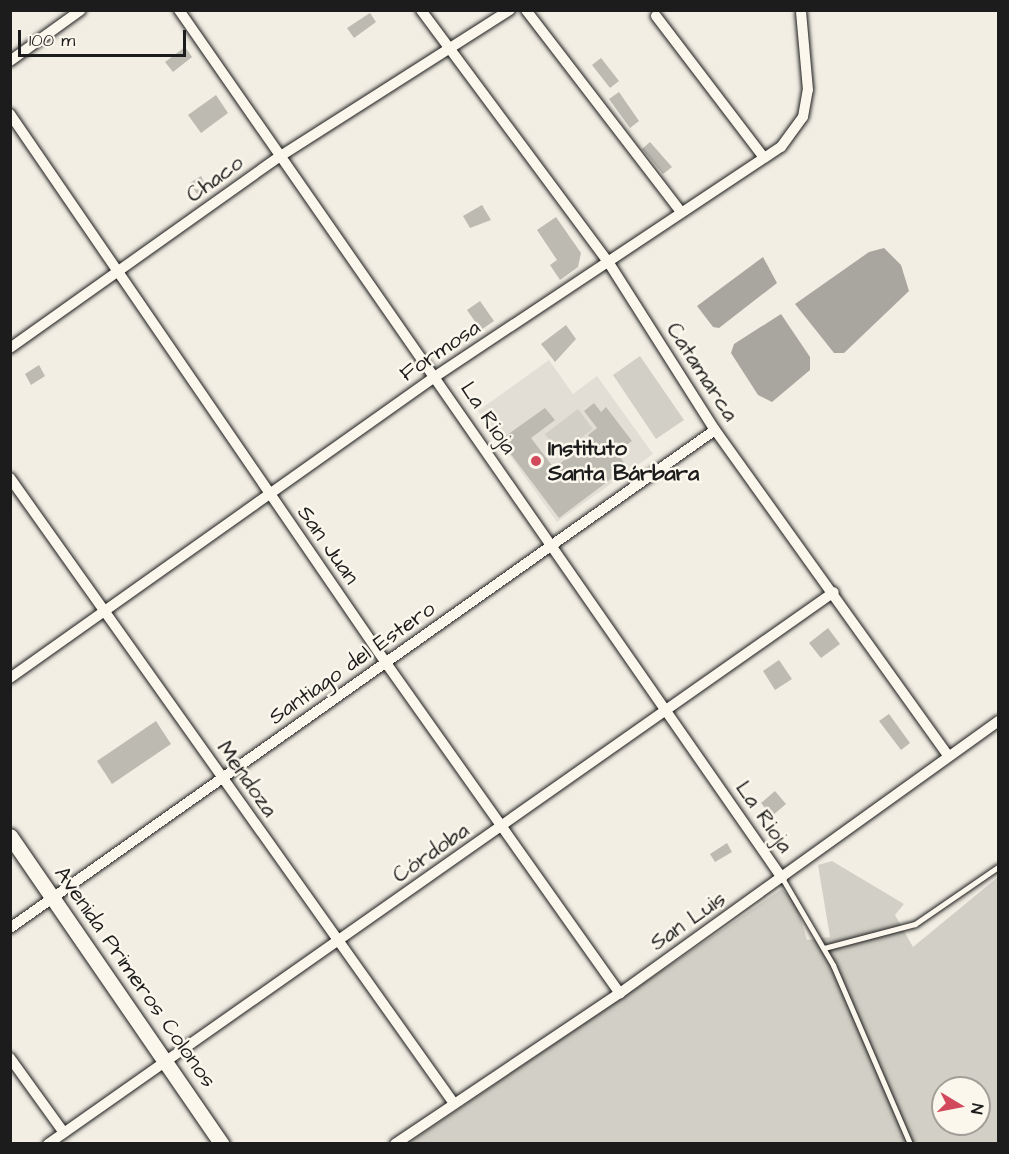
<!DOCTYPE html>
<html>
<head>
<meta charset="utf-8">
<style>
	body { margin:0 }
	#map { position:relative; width:1009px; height:1154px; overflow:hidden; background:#f2eee4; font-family:"Architects Daughter",sans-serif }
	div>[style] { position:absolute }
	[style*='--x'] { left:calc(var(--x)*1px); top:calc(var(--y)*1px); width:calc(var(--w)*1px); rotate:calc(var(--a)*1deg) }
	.built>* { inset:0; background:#e2ded5 }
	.green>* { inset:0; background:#d2cfc6 }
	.water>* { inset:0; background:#a9a6a0 }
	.building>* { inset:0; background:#bdbab1 }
	.roads { filter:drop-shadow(0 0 2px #1c1c1c) drop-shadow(0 0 2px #1c1c1c) }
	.lane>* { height:5px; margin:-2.5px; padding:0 2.5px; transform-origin:2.5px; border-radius:2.5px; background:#fbf7ec }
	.street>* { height:10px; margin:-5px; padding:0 5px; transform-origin:5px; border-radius:5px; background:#fbf7ec }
	.secondary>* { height:15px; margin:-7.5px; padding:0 7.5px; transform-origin:7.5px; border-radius:7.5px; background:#fbf7ec }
	.dots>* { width:16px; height:16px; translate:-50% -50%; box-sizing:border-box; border:3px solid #fbf7ec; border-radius:50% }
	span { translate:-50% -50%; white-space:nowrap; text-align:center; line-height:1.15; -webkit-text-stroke:5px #fbf7ec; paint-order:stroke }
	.street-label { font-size:22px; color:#1c1c1c }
	.poi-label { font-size:22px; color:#1c1c1c; font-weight:700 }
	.left { translate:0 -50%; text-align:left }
	.frame { position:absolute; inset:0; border:12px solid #1c1c1c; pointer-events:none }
	.north { position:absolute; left:931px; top:1076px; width:60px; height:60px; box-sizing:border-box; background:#fbf7ec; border:2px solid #a29f99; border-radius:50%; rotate:100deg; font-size:16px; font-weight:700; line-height:24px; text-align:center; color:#1c1c1c }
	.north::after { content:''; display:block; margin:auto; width:21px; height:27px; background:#d1495b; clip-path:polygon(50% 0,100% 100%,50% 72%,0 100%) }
	.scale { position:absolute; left:18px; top:30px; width:168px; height:27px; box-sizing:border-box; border:3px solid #1c1c1c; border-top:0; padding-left:8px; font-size:18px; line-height:21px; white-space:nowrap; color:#1c1c1c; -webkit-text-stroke:4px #fbf7ec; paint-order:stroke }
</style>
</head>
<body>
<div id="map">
	<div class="built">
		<i style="clip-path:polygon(549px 360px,573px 394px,597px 376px,653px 454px,557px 522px,478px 411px)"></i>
	</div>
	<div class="green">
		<i style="clip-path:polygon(640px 356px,684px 420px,656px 439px,613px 375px)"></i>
		<i style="clip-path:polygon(578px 409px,593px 429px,559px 454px,545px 434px)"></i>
		<i style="clip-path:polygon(evenodd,832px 861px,904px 904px,895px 915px,913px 947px,998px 877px,998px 1143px,407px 1144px,782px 889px,796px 903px,807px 940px,830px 937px,818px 865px,832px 861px,943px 1088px,979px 1088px,979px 1124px,943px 1124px,943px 1088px)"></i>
	</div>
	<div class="water">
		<i style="clip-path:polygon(884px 248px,901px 265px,909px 291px,844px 353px,834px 353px,795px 304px,869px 252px)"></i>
		<i style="clip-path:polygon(763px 257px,777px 283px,719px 328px,713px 327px,697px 306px)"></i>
		<i style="clip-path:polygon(781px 314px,810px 357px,810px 370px,772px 402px,758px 395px,731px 353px,734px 344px)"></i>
	</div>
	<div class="building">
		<i style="clip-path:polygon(370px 13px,376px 22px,354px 38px,347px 28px)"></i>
		<i style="clip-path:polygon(185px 47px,192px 57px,173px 72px,165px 62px)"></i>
		<i style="clip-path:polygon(601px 58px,619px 81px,610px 88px,592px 65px)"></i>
		<i style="clip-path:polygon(619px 92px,639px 121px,630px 128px,609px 99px)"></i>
		<i style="clip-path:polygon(216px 95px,228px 113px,201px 133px,188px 115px)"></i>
		<i style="clip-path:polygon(650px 142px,672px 167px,663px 174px,642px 149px)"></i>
		<i style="clip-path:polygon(201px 176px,207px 188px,197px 194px,190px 183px)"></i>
		<i style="clip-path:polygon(482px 205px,491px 220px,470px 228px,463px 216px)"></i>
		<i style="clip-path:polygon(556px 217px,581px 253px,578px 267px,560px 280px,550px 265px,557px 260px,537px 230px)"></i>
		<i style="clip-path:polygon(480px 301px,494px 321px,481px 330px,467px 310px)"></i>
		<i style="clip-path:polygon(566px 325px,576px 339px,555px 362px,541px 344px)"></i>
		<i style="clip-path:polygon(39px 365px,45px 376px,31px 385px,25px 374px)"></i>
		<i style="clip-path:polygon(594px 403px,601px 412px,606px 407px,632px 441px,617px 452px,627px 467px,559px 518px,500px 440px,545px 408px,555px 420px,531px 438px,554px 468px,591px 440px,588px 435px,597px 428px,584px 411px)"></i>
		<i style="clip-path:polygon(828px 628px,840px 644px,821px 658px,809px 643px)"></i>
		<i style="clip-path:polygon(779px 660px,792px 679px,775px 690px,763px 671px)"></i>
		<i style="clip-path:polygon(889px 714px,910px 743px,901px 750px,879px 721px)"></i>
		<i style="clip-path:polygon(156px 721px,171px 744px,112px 784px,97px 761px)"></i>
		<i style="clip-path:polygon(775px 791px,786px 804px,772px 816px,761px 803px)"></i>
		<i style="clip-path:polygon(727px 843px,732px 852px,715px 862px,710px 854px)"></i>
	</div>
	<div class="roads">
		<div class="lane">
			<i style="--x:782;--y:878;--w:101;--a:59.6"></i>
			<i style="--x:833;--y:965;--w:195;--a:66.7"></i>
			<i style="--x:824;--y:948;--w:94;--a:-14.8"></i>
			<i style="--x:915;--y:924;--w:101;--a:-34.5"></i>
		</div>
		<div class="street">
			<i style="--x:179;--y:10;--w:1057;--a:55.21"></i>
			<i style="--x:421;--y:10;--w:312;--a:53.4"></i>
			<i style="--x:607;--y:260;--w:201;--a:57.6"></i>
			<i style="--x:715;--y:430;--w:401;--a:54.4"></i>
			<i style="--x:526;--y:10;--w:255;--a:52.5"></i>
			<i style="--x:656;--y:16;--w:178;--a:52.7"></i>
			<i style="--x:10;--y:61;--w:87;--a:-35.7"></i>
			<i style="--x:10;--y:114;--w:665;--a:55.59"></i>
			<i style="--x:386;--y:663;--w:405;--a:54.7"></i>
			<i style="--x:10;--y:348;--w:330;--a:-35.4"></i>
			<i style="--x:279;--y:157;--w:274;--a:-32.5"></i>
			<i style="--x:10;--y:478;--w:765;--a:54.63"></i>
			<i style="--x:10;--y:678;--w:522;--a:-35.33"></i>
			<i style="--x:436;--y:376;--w:414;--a:-33.6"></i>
			<i style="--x:781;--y:147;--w:37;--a:-54"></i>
			<i style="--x:803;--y:117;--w:27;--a:-80"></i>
			<i style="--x:808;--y:90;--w:78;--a:-95.1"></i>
			<i style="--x:10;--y:928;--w:863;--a:-35.24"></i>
			<i style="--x:10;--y:1058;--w:92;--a:54.2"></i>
			<i style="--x:48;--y:1144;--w:960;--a:-35.08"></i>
			<i style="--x:395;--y:1144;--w:271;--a:-33.9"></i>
			<i style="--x:620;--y:993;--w:466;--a:-35.7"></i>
		</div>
		<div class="secondary">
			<i style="--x:10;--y:836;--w:374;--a:55.5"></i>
		</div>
	</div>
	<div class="dots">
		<i style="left:536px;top:461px;background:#d1495b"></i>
	</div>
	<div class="street-label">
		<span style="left:215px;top:179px;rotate:-36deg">Chaco</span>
		<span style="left:440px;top:351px;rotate:-34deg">Formosa</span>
		<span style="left:702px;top:372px;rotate:57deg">Catamarca</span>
		<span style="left:488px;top:418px;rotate:56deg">La Rioja</span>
		<span style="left:328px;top:545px;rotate:55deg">San Juan</span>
		<span style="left:352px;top:663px;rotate:-35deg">Santiago del Estero</span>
		<span style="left:247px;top:779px;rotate:55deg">Mendoza</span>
		<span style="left:764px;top:817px;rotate:55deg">La Rioja</span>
		<span style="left:431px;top:853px;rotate:-35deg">Córdoba</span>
		<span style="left:688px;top:921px;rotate:-35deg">San Luis</span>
		<span style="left:135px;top:977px;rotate:55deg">Avenida Primeros Colonos</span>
	</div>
	<div class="poi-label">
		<span class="left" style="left:548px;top:461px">Instituto<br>Santa Bárbara</span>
	</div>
	<div class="frame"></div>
	<div class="north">N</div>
	<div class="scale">100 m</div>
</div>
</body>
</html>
